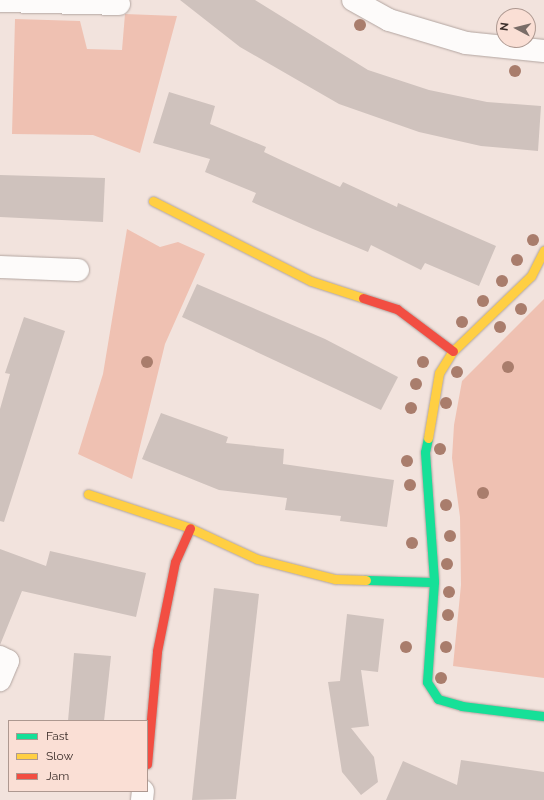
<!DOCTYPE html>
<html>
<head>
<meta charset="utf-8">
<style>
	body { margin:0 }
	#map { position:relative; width:544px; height:800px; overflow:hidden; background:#f2e3dd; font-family:Raleway,sans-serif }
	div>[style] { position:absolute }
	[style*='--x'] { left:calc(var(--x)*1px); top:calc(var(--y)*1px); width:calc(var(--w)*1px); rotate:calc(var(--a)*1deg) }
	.green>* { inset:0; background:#efc1b2 }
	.building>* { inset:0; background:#cfc2bd }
	.roads { filter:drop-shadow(0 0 1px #b2a5a0) drop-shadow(0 0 1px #b2a5a0) }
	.street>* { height:22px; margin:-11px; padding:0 11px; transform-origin:11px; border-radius:11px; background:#fdfbfa }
	.fast>* { height:9px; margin:-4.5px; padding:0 4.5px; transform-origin:4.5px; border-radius:4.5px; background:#16e098 }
	.slow>* { height:9px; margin:-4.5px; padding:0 4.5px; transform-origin:4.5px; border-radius:4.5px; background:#ffcf43 }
	.jam>* { height:9px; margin:-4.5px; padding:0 4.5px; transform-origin:4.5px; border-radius:4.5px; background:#f24e42 }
	.trees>* { width:12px; height:12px; margin:-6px; border-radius:50%; background:#a97d6c }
	span { translate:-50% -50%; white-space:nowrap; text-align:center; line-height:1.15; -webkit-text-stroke:3px #fadfd5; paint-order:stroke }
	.legend { position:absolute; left:8px; top:720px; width:140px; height:72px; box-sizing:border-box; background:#fadfd5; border:1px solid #ad9890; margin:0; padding:5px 7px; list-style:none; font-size:12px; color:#3a2d29 }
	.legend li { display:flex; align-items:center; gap:8px; height:20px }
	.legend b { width:20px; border:1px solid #ad9890 }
	.north { position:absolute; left:496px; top:8px; width:40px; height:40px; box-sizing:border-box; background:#fadfd5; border:1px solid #ad9890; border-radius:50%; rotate:277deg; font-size:11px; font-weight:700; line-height:16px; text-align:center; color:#3a2d29 }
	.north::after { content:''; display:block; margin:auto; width:14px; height:18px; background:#7a6d68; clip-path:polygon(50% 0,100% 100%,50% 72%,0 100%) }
</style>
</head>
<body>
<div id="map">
	<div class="green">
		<i style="clip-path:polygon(125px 14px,177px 16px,140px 153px,93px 135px,12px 134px,15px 19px,80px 21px,87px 49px,122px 50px)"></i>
		<i style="clip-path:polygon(127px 229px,160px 247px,178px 242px,205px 254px,165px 344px,132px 479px,78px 454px,103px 374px)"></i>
		<i style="clip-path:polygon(544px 299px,544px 678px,453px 666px,461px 585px,460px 517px,452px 458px,454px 425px,462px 381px)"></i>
	</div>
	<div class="building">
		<i style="clip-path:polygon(180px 0,255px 0,368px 70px,429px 90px,487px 102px,541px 106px,538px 151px,481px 146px,419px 132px,339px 104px,240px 47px)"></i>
		<i style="clip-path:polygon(169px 92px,215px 106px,210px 124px,266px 147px,264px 152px,283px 161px,340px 187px,343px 182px,397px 207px,398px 203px,496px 246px,479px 286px,425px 263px,421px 270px,371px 245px,368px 252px,313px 229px,252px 202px,256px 193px,205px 172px,210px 159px,153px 143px)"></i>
		<i style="clip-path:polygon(0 175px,105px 178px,103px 222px,0 217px)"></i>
		<i style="clip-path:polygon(197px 284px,325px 339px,398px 377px,381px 410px,182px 317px)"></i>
		<i style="clip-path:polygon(24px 317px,65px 331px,4px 522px,0 521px,0 409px,10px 374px,5px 373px)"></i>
		<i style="clip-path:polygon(161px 413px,228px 437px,226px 443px,284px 449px,283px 464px,394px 480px,387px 527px,340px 521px,341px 516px,285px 510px,287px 498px,219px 490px,142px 459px)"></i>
		<i style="clip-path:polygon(0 549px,46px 566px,50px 551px,146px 573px,136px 617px,22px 591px,0 645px)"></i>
		<i style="clip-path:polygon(214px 588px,259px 594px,236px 799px,192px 800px)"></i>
		<i style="clip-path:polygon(347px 614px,384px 619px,378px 672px,361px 670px,369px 726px,351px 728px,374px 757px,378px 782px,361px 795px,342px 772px,328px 682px,340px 681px)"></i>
		<i style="clip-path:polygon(74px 653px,111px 656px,104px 721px,68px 721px)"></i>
		<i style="clip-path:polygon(461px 760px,544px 772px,544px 800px,386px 800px,403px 761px,457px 785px)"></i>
	</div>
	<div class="roads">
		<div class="street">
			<i style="--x:353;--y:0;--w:41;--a:29.1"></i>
			<i style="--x:389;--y:20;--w:80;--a:16.6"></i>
			<i style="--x:466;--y:43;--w:78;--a:5.9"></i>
			<i style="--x:0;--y:1;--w:119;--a:1.4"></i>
			<i style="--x:0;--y:267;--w:78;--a:2.2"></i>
			<i style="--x:0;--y:657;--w:9;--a:27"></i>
			<i style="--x:8;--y:661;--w:21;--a:113"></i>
			<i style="--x:142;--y:800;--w:9;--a:-84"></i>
		</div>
		<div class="fast">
			<i style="--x:428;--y:438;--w:14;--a:102"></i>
			<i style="--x:425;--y:452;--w:130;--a:86"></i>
			<i style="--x:434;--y:582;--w:100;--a:94"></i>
			<i style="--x:427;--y:682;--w:20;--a:57"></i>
			<i style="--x:438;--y:699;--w:25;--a:16"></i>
			<i style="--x:462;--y:706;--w:83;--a:7"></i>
			<i style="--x:366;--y:580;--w:68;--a:1.7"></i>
		</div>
		<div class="slow">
			<i style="--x:153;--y:201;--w:177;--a:26.9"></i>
			<i style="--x:311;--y:281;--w:55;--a:18.1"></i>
			<i style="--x:428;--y:438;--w:66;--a:-80.4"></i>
			<i style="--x:439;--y:373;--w:26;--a:-58"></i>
			<i style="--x:453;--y:351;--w:108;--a:-43.9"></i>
			<i style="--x:531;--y:276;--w:29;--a:-63"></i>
			<i style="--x:88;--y:494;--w:108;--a:18.4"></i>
			<i style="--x:190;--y:528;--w:74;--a:24.8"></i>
			<i style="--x:257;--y:559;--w:81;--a:14.4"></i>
			<i style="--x:335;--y:579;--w:31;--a:2"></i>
		</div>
		<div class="jam">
			<i style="--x:363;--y:298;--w:36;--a:18"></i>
			<i style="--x:397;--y:309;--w:70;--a:36.9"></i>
			<i style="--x:147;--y:764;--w:113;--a:-84.9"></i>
			<i style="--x:157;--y:651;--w:91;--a:-78.6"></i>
			<i style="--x:175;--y:562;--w:37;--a:-66"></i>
		</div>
	</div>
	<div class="trees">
		<i style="left:360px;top:25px"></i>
		<i style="left:515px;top:71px"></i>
		<i style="left:533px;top:240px"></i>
		<i style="left:517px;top:260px"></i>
		<i style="left:502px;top:281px"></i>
		<i style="left:483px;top:301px"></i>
		<i style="left:521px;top:309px"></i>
		<i style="left:462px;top:322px"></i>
		<i style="left:500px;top:327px"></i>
		<i style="left:147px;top:362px"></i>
		<i style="left:423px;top:362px"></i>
		<i style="left:508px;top:367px"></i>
		<i style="left:457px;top:372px"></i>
		<i style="left:416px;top:384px"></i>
		<i style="left:446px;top:403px"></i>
		<i style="left:411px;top:408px"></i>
		<i style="left:440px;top:449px"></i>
		<i style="left:407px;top:461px"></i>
		<i style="left:410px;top:485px"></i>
		<i style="left:483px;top:493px"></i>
		<i style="left:446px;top:505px"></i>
		<i style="left:450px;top:536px"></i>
		<i style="left:412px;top:543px"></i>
		<i style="left:447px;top:564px"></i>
		<i style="left:449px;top:592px"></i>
		<i style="left:448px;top:615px"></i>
		<i style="left:406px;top:647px"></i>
		<i style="left:446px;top:647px"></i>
		<i style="left:441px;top:678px"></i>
	</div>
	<ul class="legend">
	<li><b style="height:5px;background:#16e098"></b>Fast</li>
	<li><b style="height:5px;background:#ffcf43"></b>Slow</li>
	<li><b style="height:5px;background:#f24e42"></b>Jam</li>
	</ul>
	<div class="north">N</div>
</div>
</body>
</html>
